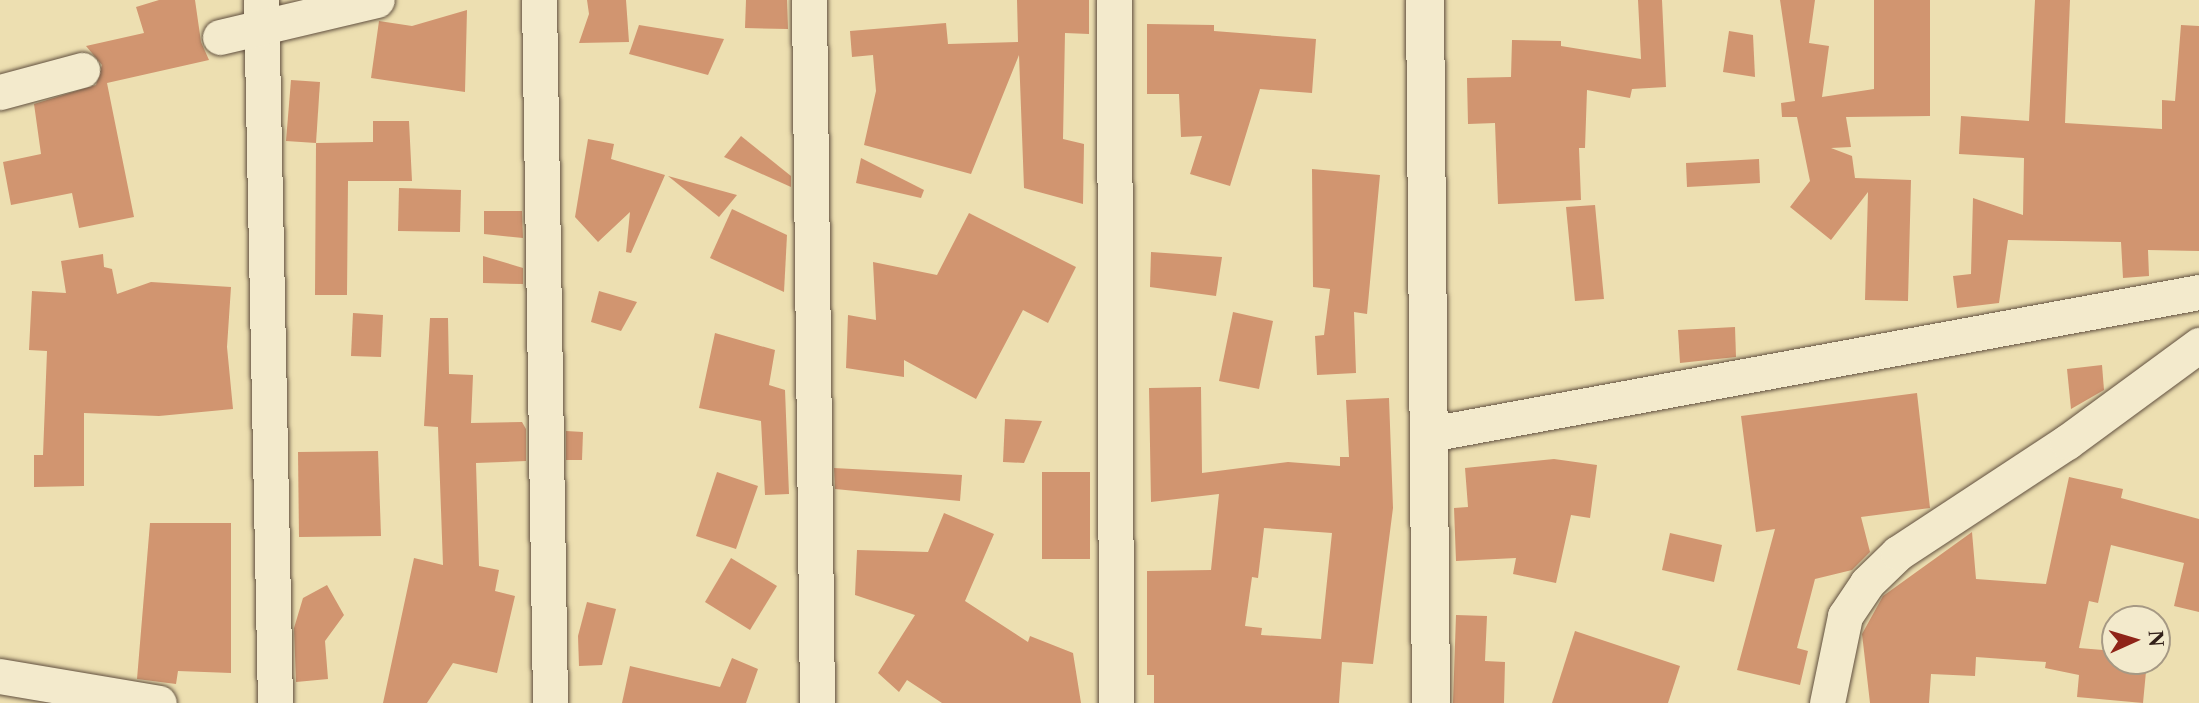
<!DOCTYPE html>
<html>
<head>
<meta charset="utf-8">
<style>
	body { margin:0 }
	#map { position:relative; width:2199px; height:703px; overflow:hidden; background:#eddfb1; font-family:"Libre Caslon Text",serif }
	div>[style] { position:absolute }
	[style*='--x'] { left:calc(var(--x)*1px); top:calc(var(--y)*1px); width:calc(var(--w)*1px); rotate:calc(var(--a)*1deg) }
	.building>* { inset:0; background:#d19570 }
	.roads { filter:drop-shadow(0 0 2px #61503f) drop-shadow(0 0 2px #61503f) }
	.minor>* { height:35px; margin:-17.5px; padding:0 17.5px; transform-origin:17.5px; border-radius:17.5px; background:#f3eacc }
	.secondary>* { height:38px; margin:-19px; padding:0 19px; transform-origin:19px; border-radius:19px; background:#f3eacc }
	span { translate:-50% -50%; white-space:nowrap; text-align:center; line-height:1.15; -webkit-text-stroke:5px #f3eacc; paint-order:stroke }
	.north { position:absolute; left:2101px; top:605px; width:70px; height:70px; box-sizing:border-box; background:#f3eacc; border:2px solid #a69984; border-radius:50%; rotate:86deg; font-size:19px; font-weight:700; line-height:28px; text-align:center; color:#322019 }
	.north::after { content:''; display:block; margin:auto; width:24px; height:32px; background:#8f2418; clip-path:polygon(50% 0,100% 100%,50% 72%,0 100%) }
</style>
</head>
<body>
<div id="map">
	<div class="building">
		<i style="clip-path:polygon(159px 0,195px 0,201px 42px,209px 60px,107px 83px,134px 217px,79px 228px,72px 193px,11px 205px,3px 162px,41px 154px,34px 104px,96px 85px,102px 65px,86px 46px,144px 33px,136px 7px)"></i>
		<i style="clip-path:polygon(587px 0,626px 0,629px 42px,579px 43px,589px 14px)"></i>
		<i style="clip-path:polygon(746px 0,787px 0,788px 29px,745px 28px)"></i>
		<i style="clip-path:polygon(1017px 0,1089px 0,1089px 34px,1065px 33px,1063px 139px,1084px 144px,1083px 204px,1024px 188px,1019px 55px,971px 174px,864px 145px,876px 91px,873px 55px,852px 57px,850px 31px,946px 23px,948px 44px,1018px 42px)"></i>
		<i style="clip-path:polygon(1638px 0,1662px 0,1666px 87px,1632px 89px,1630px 98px,1587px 90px,1585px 148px,1579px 148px,1581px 200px,1498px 204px,1495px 123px,1468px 124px,1467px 78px,1511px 77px,1512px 40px,1561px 41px,1561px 46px,1641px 59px)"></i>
		<i style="clip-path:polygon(1780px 0,1815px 0,1809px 43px,1829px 46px,1822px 97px,1874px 89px,1874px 0,1930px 0,1930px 116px,1846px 117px,1851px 147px,1831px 148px,1852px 156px,1855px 178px,1911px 180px,1908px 301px,1865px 300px,1868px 192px,1831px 240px,1790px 207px,1810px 181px,1797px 117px,1782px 117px,1781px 103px,1795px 101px)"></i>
		<i style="clip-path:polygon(2035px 0,2070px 0,2065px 123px,2162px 129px,2162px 100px,2175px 101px,2181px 25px,2199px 26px,2199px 251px,2148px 250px,2149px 276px,2123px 278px,2121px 242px,2008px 240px,1999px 303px,1957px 308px,1953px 276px,1971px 274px,1973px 198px,2023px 215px,2024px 158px,1959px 154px,1961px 116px,2029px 121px)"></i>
		<i style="clip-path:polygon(467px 10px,465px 92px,371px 78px,379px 21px,412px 26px)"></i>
		<i style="clip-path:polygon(1147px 24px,1214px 25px,1214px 31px,1316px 39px,1312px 93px,1260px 89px,1230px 186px,1190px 174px,1202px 136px,1181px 137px,1179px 94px,1147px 94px)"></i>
		<i style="clip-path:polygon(639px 25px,724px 39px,708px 75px,629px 54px)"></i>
		<i style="clip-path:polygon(1729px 31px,1753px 35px,1755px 77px,1723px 72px)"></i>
		<i style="clip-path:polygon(291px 80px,320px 82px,316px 143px,286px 141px)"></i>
		<i style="clip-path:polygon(373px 121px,409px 121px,412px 181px,348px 181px,347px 295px,315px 295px,316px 143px,373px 142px)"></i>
		<i style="clip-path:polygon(741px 136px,791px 176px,791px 187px,724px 157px)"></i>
		<i style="clip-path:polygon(588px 139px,614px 144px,611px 159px,665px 175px,631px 253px,626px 252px,630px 212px,598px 242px,575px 217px)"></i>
		<i style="clip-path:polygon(861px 158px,924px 190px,921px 198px,856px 183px)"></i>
		<i style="clip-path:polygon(1759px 159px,1760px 183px,1687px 187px,1686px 163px)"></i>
		<i style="clip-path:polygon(1312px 169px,1380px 175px,1367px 314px,1354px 312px,1356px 373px,1317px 375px,1315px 336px,1324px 335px,1330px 289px,1313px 287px)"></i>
		<i style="clip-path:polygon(668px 176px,737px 195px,719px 217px)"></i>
		<i style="clip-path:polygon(399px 188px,461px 190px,460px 232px,398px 231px)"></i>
		<i style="clip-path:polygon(1595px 205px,1604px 299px,1575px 301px,1566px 207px)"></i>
		<i style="clip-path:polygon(732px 209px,787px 235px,784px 292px,710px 258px)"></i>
		<i style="clip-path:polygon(484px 211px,522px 211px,523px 238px,484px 234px)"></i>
		<i style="clip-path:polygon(969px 213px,1076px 267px,1048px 323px,1023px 310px,976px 399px,904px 360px,904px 377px,846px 368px,848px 315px,876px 320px,873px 262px,937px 275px)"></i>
		<i style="clip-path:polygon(1151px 252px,1222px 257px,1216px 296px,1150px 287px)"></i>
		<i style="clip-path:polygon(103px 254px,104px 267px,112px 269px,117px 294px,151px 282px,231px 287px,227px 347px,233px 409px,159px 416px,84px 413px,84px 486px,34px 487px,34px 455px,43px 455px,47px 351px,29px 350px,32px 291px,66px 293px,61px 261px)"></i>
		<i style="clip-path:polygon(483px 256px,523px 268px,523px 284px,483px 283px)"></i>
		<i style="clip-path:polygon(599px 291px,637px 302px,621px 331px,591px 322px)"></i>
		<i style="clip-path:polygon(1233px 312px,1273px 321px,1259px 389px,1219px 381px)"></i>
		<i style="clip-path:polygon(353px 313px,383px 315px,381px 357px,351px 356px)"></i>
		<i style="clip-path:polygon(430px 318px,448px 318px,449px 374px,473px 375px,471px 423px,522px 422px,526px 429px,526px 461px,476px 463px,479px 566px,499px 570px,495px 591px,515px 596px,497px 673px,453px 663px,427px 703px,383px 703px,414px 558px,443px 565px,438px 427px,424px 426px)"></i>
		<i style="clip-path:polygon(1735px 327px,1736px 357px,1680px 363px,1678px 330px)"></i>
		<i style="clip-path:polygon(715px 333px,775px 350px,769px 385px,785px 390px,789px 494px,765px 495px,761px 421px,699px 408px)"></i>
		<i style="clip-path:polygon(2102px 365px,2104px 390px,2071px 409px,2067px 369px)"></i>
		<i style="clip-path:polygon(evenodd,1201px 387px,1202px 473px,1288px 462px,1340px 466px,1340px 457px,1349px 457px,1346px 400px,1389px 398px,1393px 508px,1373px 664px,1342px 662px,1339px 703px,1154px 703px,1154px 675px,1147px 675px,1147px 571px,1211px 570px,1219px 494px,1151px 502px,1149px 388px,1201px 387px,1264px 528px,1332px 533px,1321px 639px,1261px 635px,1262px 628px,1245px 626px,1252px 577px,1258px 578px,1264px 528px)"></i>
		<i style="clip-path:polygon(1917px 393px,1930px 508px,1861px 517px,1870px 552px,1852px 570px,1815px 579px,1797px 648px,1808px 651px,1800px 685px,1737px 670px,1775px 529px,1756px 532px,1741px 416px)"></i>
		<i style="clip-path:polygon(1005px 419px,1042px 421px,1024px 463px,1003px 462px)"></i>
		<i style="clip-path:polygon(566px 431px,583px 432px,582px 460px,566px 460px)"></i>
		<i style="clip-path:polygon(378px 451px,381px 536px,299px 537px,298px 452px)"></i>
		<i style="clip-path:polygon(1554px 459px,1597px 465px,1590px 518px,1571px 515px,1556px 583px,1513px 574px,1516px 558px,1456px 561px,1454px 508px,1468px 507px,1465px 468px)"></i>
		<i style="clip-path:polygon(834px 468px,962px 475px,960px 501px,835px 489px)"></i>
		<i style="clip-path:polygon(717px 472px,758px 486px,736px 549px,696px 536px)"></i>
		<i style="clip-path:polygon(1042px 472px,1090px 472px,1090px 559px,1042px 559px)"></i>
		<i style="clip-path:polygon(2069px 477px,2123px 489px,2121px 498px,2199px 519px,2199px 612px,2174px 606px,2184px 563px,2111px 545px,2098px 603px,2089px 601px,2079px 648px,2115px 651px,2115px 661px,2147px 661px,2143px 703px,2077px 697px,2079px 675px,2045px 668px,2046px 662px,1976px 657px,1975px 676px,1931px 674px,1929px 703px,1870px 703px,1862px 634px,1883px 596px,1972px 532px,1976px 579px,2046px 584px)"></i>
		<i style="clip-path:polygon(944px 513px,994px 534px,965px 601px,1028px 642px,1030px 636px,1073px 653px,1081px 703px,942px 703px,907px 680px,899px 692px,878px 673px,915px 615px,855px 595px,857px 550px,928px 552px)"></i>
		<i style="clip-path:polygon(150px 523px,231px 523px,231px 673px,178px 671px,176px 684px,137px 679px)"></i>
		<i style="clip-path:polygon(1670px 533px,1722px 545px,1714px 582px,1662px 570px)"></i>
		<i style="clip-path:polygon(731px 558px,777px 586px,750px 630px,705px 602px)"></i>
		<i style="clip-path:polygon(327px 585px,344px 615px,325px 641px,328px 679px,296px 682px,294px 628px,303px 598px)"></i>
		<i style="clip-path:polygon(587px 602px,616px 609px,602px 665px,579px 666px,578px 636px)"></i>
		<i style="clip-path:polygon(1456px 615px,1487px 616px,1485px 661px,1505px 662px,1504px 703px,1453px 703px)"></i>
		<i style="clip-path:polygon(1575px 631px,1680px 666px,1668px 703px,1552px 703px)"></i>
		<i style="clip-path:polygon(732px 658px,758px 669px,746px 703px,622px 703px,630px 666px,720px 687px)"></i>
	</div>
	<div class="roads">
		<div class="minor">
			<i style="--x:261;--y:0;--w:703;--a:88.86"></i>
			<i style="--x:539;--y:0;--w:703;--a:89.1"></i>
			<i style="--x:809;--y:0;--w:703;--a:89.35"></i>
			<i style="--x:1114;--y:0;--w:703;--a:89.84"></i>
			<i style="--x:220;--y:37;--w:161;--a:-13.3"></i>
			<i style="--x:0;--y:92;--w:85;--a:-15"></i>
			<i style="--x:1430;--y:434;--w:782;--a:-10.46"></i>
			<i style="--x:0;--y:676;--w:161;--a:9.6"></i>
			<i style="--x:1827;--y:703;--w:89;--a:-78.3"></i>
			<i style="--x:1845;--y:616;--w:40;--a:-56"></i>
			<i style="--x:1867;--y:583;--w:43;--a:-44.1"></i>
			<i style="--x:1898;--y:553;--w:202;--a:-33.3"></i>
			<i style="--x:2067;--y:442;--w:164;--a:-36.3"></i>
		</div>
		<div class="secondary">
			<i style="--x:1425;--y:0;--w:703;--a:89.51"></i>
		</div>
	</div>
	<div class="north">N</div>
</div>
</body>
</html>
